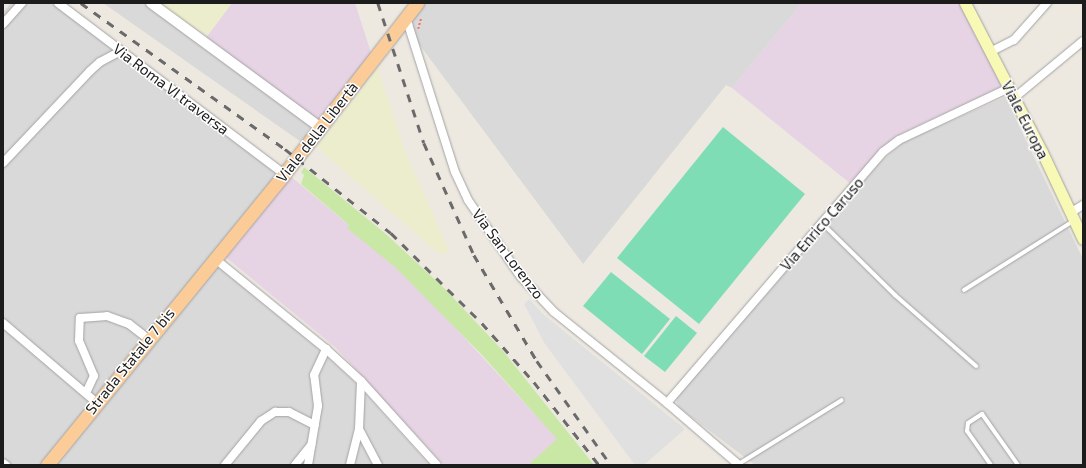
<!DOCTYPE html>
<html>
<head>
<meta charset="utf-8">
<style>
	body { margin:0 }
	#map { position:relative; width:1086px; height:468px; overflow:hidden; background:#ede9e1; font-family:"Exo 2",sans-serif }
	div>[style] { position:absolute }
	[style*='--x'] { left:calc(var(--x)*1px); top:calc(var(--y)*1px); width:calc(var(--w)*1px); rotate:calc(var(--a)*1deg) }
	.residential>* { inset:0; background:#dad9d9 }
	.industrial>* { inset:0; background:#e6d3e4 }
	.farmland>* { inset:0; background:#ecedcc }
	.grass>* { inset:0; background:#c9e8a6 }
	.pitch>* { inset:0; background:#7eddb5 }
	.parking>* { inset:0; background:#e0e0e0 }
	.path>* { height:1.5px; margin-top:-0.75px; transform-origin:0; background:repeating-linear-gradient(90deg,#f96f66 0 2px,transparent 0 4px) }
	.roads { filter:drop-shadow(0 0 1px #a3a3a3) drop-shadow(0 0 1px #a3a3a3) }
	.service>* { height:4px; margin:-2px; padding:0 2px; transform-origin:2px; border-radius:2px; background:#fff }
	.minor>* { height:8px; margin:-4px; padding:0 4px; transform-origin:4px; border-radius:4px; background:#fff }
	.tertiary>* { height:10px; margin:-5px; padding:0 5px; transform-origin:5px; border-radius:5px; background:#fff }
	.secondary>* { height:11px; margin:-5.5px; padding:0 5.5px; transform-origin:5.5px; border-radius:5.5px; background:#f8f9b4 }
	.primary>* { height:13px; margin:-6.5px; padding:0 6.5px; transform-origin:6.5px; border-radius:6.5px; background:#fbcc98 }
	.rail>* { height:2.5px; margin-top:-1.25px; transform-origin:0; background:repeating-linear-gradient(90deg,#6a6a6a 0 8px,transparent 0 16px) }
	span { translate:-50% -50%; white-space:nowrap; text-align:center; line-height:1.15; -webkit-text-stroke:3px #fff; paint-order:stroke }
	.street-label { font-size:15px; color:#1c1c1c }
	.frame { position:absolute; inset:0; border:4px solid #1c1c1c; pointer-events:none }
</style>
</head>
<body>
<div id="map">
	<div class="residential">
		<i style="clip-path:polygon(11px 3px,63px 3px,284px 169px,42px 465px,3px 465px,3px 12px)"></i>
		<i style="clip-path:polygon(103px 3px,147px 3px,187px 36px,253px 80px,316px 128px,304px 144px)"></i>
		<i style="clip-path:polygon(421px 3px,802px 3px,732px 88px,726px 85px,583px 264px,404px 24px)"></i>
		<i style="clip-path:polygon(1005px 97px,1083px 259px,1083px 465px,755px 465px,678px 407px,676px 399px,878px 164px,903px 142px)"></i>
		<i style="clip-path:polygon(215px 264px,320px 350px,355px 382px,430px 465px,53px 465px)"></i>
	</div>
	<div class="industrial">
		<i style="clip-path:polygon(232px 3px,355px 3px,372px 56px,320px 123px,204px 40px)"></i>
		<i style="clip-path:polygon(802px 3px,961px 3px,1003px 86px,898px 135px,880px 150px,851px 184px,732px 88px)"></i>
		<i style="clip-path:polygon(289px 175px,399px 267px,558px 439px,528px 465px,444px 465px,335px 347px,223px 255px)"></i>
	</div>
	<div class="farmland">
		<i style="clip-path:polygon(160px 3px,232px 3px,208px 35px,178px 18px)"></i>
		<i style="clip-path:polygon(378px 68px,404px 149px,450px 253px,438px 253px,317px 147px)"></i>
	</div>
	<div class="grass">
		<i style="clip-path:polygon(304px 167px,387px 235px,445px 289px,503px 351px,594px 465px,528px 465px,557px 439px,482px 355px,396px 268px,347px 228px,349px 225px,301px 184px,304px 175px,301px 172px)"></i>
	</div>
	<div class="pitch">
		<i style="clip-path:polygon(723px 127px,805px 194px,699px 324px,617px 258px)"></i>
		<i style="clip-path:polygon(611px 272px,670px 319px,642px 354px,583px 306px)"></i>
		<i style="clip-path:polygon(676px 316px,697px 333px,665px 372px,644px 356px)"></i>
	</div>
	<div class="parking">
		<i style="clip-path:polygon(529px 299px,543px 314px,685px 429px,644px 465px,635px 465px,545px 344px,524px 304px)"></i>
	</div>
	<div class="path">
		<i style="--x:418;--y:29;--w:11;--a:-75"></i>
	</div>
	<div class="roads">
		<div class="service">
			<i style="--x:822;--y:223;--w:103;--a:44.6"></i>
			<i style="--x:895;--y:295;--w:108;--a:41.2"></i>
			<i style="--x:964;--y:290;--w:129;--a:-32.3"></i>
			<i style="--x:737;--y:465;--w:123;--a:-31.8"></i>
			<i style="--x:991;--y:465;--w:42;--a:-125.2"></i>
			<i style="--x:967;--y:431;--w:8;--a:-83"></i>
			<i style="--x:968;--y:423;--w:17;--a:-33"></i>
			<i style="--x:982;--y:414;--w:62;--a:54.8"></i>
		</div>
		<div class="minor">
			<i style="--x:58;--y:3;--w:283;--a:37.1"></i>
			<i style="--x:404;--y:20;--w:6;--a:45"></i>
			<i style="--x:408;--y:24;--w:155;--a:72.4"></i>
			<i style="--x:455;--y:172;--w:31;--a:65"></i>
			<i style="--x:468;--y:200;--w:93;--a:55.5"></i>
			<i style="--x:521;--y:277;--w:48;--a:46.7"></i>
			<i style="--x:554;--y:312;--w:145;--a:38.8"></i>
			<i style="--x:667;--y:403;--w:95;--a:40.7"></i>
			<i style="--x:3;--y:24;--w:28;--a:-48"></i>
			<i style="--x:990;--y:52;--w:27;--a:-27"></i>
			<i style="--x:1014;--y:40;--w:50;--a:-48.3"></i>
			<i style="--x:1014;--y:98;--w:89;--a:-39.6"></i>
			<i style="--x:3;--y:163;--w:127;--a:-46.6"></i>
			<i style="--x:90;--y:71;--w:13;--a:-42"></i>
			<i style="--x:100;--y:62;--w:24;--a:-28"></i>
			<i style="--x:1070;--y:213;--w:15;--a:-32"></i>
			<i style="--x:214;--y:258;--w:144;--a:39.1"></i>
			<i style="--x:326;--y:349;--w:47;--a:42.4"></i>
			<i style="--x:361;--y:381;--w:113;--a:47.9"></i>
			<i style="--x:3;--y:323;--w:123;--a:40.4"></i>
			<i style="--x:86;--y:393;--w:19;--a:-65"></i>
			<i style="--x:94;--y:376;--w:38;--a:-113"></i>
			<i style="--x:79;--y:341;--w:23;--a:-88"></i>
			<i style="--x:80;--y:318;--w:27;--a:-4"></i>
			<i style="--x:107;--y:316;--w:23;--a:20"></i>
			<i style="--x:129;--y:324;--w:24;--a:38"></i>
			<i style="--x:667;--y:403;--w:331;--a:-49.3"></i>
			<i style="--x:883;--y:152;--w:20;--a:-37"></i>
			<i style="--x:899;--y:140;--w:122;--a:-25.3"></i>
			<i style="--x:359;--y:429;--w:41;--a:62.2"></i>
			<i style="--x:3;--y:463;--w:4;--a:34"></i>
			<i style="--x:225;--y:465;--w:57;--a:-50.7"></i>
			<i style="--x:261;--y:421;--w:17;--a:-33"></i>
			<i style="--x:275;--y:412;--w:14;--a:0"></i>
			<i style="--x:289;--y:412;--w:29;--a:27"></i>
			<i style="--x:295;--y:465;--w:26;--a:-51"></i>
			<i style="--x:308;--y:465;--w:60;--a:-80.4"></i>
			<i style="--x:318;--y:406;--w:31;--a:-97"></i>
			<i style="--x:314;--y:375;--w:29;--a:-65"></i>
			<i style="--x:350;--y:465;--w:37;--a:-76"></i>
			<i style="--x:359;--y:429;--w:48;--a:-87.6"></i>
		</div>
		<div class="tertiary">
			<i style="--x:151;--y:3;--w:211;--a:36.3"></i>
		</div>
		<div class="secondary">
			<i style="--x:965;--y:3;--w:168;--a:62.7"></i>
			<i style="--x:1042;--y:152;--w:96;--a:64.8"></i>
		</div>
		<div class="primary">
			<i style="--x:47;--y:465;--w:375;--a:-50.8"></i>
			<i style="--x:284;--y:174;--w:217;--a:-52.1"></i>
		</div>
	</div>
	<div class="rail">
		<i style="--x:81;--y:3;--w:251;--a:35.6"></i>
		<i style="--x:285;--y:149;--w:135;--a:38.4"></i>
		<i style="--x:391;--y:233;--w:128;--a:44.7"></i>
		<i style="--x:482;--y:323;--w:79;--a:48.6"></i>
		<i style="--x:534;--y:382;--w:105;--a:51.9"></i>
		<i style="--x:378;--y:3;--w:147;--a:71.8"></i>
		<i style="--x:424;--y:143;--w:123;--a:65.9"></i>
		<i style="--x:474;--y:255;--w:123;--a:59.3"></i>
		<i style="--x:537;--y:361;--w:128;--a:54.6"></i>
	</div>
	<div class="street-label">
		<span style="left:171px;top:89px;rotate:37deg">Via Roma VI traversa</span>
		<span style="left:1025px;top:120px;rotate:63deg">Viale Europa</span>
		<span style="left:317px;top:132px;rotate:-52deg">Viale della Libertà</span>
		<span style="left:822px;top:224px;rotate:-49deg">Via Enrico Caruso</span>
		<span style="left:508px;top:254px;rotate:53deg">Via San Lorenzo</span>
		<span style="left:130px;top:361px;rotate:-51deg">Strada Statale 7 bis</span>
	</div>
	<div class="frame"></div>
</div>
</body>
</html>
